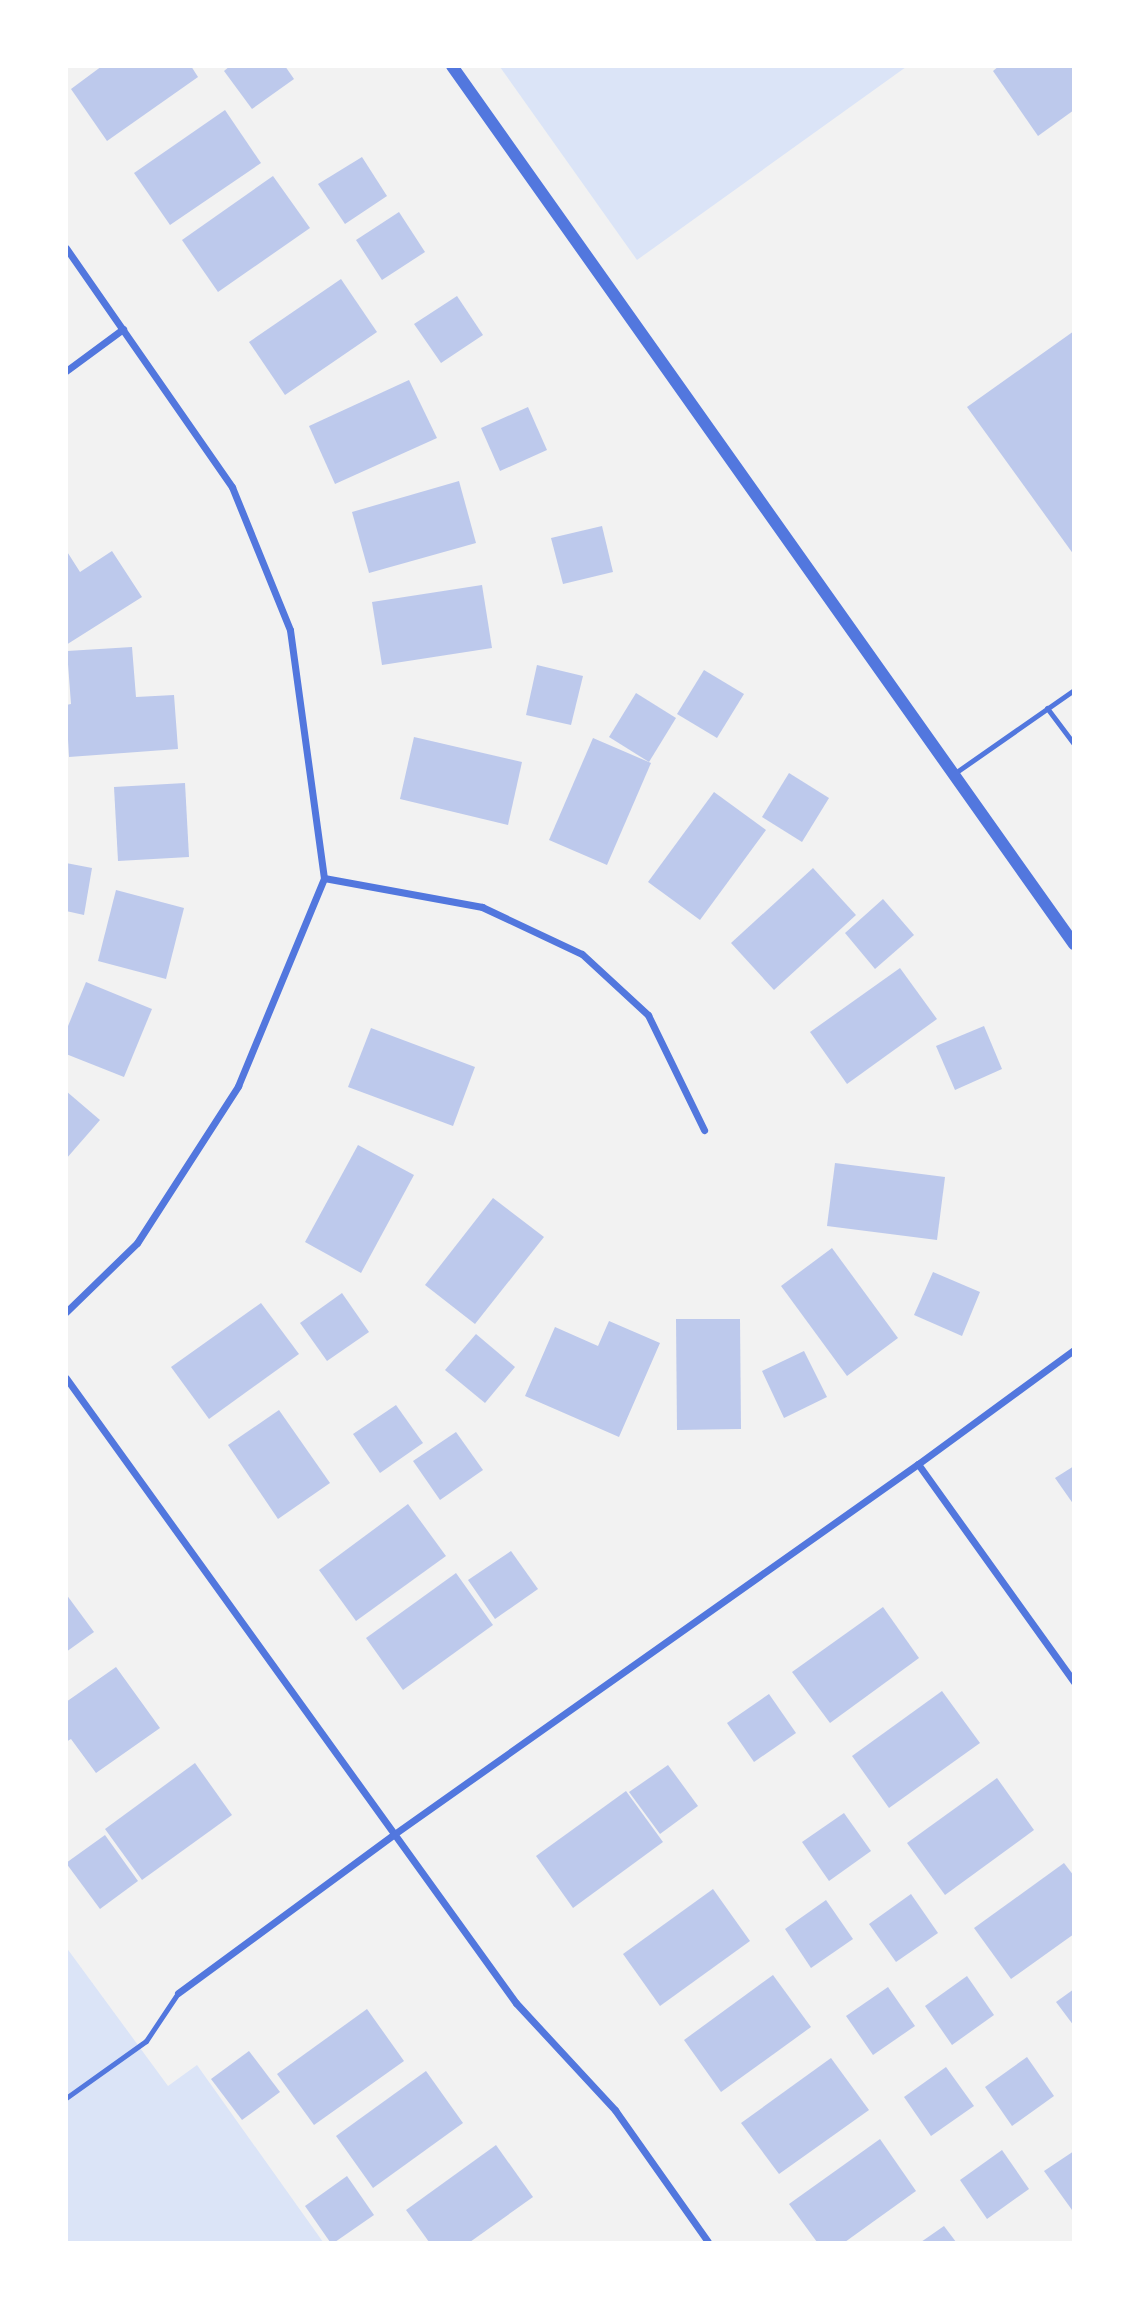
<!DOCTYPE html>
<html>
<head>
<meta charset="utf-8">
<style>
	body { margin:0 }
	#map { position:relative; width:1140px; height:2309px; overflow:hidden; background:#f2f2f2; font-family:"Asap Condensed",sans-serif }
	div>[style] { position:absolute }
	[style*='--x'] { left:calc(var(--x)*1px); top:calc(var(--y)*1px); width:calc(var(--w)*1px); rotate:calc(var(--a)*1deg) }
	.green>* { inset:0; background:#dbe4f7 }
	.building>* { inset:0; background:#bdc9ec }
	.service>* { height:5px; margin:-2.5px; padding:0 2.5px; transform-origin:2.5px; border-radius:2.5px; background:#5277de }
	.minor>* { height:7px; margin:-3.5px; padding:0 3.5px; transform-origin:3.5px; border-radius:3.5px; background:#5277de }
	.tertiary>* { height:12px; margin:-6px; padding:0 6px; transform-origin:6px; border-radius:6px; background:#5277de }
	span { translate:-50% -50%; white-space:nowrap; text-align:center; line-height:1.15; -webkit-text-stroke:5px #fff; paint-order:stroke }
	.frame { position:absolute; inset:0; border:68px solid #fff; pointer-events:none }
</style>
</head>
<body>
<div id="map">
	<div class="green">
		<i style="clip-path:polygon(500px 67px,906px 67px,637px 260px)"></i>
		<i style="clip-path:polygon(66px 1947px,168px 2086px,197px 2065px,323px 2242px,67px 2242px)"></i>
	</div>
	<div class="building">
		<i style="clip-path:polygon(102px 66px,191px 66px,198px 77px,107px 141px,71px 89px)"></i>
		<i style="clip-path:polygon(230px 66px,285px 66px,294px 79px,252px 109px,224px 71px)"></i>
		<i style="clip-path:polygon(999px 66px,1074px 66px,1074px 110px,1038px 136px,993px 71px)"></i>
		<i style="clip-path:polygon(225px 110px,261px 163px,170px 225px,134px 173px)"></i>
		<i style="clip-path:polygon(362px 157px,387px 196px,345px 224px,318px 184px)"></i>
		<i style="clip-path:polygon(273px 176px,310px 228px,218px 292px,182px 240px)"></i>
		<i style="clip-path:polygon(399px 212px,425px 252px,382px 280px,356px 240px)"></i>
		<i style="clip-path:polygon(341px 279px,377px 332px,285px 395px,249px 342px)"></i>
		<i style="clip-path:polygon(457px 296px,483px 335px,441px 363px,414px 324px)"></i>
		<i style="clip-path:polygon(1074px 331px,1074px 555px,967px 407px)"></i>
		<i style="clip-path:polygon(409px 380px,437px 438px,335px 484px,309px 426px)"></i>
		<i style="clip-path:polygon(528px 407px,547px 450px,500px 471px,481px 428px)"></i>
		<i style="clip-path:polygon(459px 481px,476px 543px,369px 573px,352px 512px)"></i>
		<i style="clip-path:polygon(602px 526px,613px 572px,563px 584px,551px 538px)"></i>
		<i style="clip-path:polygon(66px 550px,80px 572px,112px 551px,142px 597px,66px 645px)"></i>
		<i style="clip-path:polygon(482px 585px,492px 648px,382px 665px,372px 602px)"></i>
		<i style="clip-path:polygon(132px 647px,136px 697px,174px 695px,178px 749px,69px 757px,66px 705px,71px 704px,67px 651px)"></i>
		<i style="clip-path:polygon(537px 665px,583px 676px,571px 725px,526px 715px)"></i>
		<i style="clip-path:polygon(704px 670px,744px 694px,717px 738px,677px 714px)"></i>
		<i style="clip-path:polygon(636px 693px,676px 718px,649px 762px,609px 737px)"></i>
		<i style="clip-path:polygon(414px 737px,522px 762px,508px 825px,400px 799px)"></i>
		<i style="clip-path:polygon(593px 738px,651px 763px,607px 865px,549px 840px)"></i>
		<i style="clip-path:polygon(789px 773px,829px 798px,802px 842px,762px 817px)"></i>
		<i style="clip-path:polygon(185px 783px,189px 857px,118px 861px,114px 787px)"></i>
		<i style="clip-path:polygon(714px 792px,766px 830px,700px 920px,648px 882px)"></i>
		<i style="clip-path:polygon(66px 863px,92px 868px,84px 915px,66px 911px)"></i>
		<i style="clip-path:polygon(813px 868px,856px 915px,774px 990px,731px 943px)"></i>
		<i style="clip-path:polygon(116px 890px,184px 908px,166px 979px,98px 961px)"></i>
		<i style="clip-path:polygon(883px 899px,914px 935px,875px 969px,845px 933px)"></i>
		<i style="clip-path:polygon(900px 968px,937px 1019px,847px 1084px,810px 1032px)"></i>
		<i style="clip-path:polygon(86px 982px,152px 1009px,124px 1077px,66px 1054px,66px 1031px)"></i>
		<i style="clip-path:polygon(984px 1026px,1002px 1069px,955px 1090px,936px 1046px)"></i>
		<i style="clip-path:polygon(371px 1028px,475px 1067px,453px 1126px,348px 1087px)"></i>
		<i style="clip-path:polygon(66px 1091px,100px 1120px,66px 1159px)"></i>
		<i style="clip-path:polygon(358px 1145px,414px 1175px,361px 1273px,305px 1242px)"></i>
		<i style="clip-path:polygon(835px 1163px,945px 1177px,937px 1240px,827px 1226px)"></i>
		<i style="clip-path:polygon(493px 1198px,544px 1237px,475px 1324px,425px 1285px)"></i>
		<i style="clip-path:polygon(832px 1248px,898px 1338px,847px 1376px,781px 1286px)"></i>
		<i style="clip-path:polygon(933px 1272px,980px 1292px,962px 1336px,914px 1315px)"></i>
		<i style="clip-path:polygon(342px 1293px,369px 1332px,327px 1361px,300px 1323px)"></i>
		<i style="clip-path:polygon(261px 1303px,299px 1354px,209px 1419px,171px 1367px)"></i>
		<i style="clip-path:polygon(676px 1319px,740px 1319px,741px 1429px,677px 1430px)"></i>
		<i style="clip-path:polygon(609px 1321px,660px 1343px,619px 1437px,525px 1396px,555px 1327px,598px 1346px)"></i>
		<i style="clip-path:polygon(476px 1334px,515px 1367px,485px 1403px,445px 1370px)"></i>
		<i style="clip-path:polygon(804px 1351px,827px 1397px,784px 1418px,762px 1371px)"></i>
		<i style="clip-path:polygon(396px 1405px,423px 1443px,380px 1473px,353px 1434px)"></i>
		<i style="clip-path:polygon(279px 1410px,330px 1483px,278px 1519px,228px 1445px)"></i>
		<i style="clip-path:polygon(456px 1432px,483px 1470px,440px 1500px,413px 1461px)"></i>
		<i style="clip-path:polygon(1074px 1466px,1074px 1505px,1055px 1478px)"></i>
		<i style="clip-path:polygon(408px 1504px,446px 1556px,356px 1621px,319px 1570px)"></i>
		<i style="clip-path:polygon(511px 1551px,538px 1589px,495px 1619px,468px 1580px)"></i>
		<i style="clip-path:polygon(456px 1573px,493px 1625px,403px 1690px,366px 1638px)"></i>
		<i style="clip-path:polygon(66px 1594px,94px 1632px,66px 1652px)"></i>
		<i style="clip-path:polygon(883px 1607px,919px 1658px,830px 1723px,792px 1672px)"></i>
		<i style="clip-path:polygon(116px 1667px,160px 1728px,96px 1773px,71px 1739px,66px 1742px,66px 1702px)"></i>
		<i style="clip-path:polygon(942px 1691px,980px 1743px,889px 1808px,852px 1756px)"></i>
		<i style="clip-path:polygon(769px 1694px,796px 1733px,754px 1762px,727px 1723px)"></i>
		<i style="clip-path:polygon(195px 1763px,232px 1815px,142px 1880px,105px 1829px)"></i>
		<i style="clip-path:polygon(668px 1765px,698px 1806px,660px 1834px,629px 1792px)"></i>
		<i style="clip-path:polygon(997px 1778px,1034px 1830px,945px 1895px,907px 1843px)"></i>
		<i style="clip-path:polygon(626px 1791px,663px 1842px,573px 1908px,536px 1856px)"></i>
		<i style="clip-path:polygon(844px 1813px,871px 1851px,829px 1881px,802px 1842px)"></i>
		<i style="clip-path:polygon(105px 1835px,138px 1881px,100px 1909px,66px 1863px)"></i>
		<i style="clip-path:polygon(1064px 1863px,1074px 1876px,1074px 1934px,1011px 1979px,974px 1928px)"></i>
		<i style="clip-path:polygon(713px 1889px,750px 1941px,660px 2006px,623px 1954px)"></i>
		<i style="clip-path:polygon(911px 1894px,938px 1933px,896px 1962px,869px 1924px)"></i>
		<i style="clip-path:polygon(826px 1900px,853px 1939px,811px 1968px,785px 1929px)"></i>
		<i style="clip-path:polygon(773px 1975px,811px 2027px,721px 2092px,684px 2040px)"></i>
		<i style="clip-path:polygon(967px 1976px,994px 2015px,952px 2045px,925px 2006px)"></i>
		<i style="clip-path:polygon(888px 1987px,915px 2026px,873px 2055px,846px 2016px)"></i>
		<i style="clip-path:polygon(1074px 1989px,1074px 2026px,1056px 2002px)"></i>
		<i style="clip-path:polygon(367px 2009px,404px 2061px,314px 2125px,277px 2074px)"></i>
		<i style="clip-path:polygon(249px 2051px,280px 2092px,242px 2120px,211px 2079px)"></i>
		<i style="clip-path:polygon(1027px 2057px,1054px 2096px,1012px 2126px,985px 2087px)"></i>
		<i style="clip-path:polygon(831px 2058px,869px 2110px,779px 2174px,741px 2123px)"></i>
		<i style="clip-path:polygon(946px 2067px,974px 2106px,931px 2136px,904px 2097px)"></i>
		<i style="clip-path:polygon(426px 2071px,463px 2123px,373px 2188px,336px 2136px)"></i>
		<i style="clip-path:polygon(880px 2139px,916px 2191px,845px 2242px,817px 2242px,789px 2204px)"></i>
		<i style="clip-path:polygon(496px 2145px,533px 2197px,470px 2242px,429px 2242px,406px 2210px)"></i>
		<i style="clip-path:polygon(1002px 2150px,1029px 2189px,987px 2219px,960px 2180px)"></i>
		<i style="clip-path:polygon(1074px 2151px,1074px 2209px,1072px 2210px,1044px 2171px)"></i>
		<i style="clip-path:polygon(347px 2176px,374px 2215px,335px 2242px,330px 2242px,305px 2206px)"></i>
		<i style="clip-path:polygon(944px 2226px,956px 2242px,921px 2242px)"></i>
	</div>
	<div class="service">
		<i style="--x:1047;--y:708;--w:45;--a:53.1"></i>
		<i style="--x:955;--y:773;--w:145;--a:-34.9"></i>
		<i style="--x:66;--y:2098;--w:98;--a:-35.5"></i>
		<i style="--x:146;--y:2041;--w:58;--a:-56.3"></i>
	</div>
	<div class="minor">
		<i style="--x:66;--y:248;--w:291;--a:55.2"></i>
		<i style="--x:232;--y:487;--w:154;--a:67.9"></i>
		<i style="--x:290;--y:630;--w:250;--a:82.2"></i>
		<i style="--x:66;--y:371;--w:71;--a:-36.4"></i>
		<i style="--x:324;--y:878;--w:161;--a:10.4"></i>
		<i style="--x:482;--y:907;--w:110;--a:25.2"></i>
		<i style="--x:582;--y:954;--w:90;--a:42.7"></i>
		<i style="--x:648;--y:1015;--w:128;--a:64"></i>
		<i style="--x:66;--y:1312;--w:99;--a:-44.2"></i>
		<i style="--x:137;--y:1243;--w:187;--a:-57.2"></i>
		<i style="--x:238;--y:1086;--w:225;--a:-67.5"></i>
		<i style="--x:66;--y:1378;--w:770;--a:54.25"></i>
		<i style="--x:516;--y:2003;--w:146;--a:47.2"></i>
		<i style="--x:615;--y:2110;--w:161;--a:54.8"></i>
		<i style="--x:918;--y:1464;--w:268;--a:54.4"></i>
		<i style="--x:178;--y:1993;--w:267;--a:-36.3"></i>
		<i style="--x:393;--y:1835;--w:643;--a:-35.25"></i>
		<i style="--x:918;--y:1464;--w:193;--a:-36.2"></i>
	</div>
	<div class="tertiary">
		<i style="--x:452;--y:66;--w:1076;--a:54.69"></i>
	</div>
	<div class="frame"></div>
</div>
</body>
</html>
